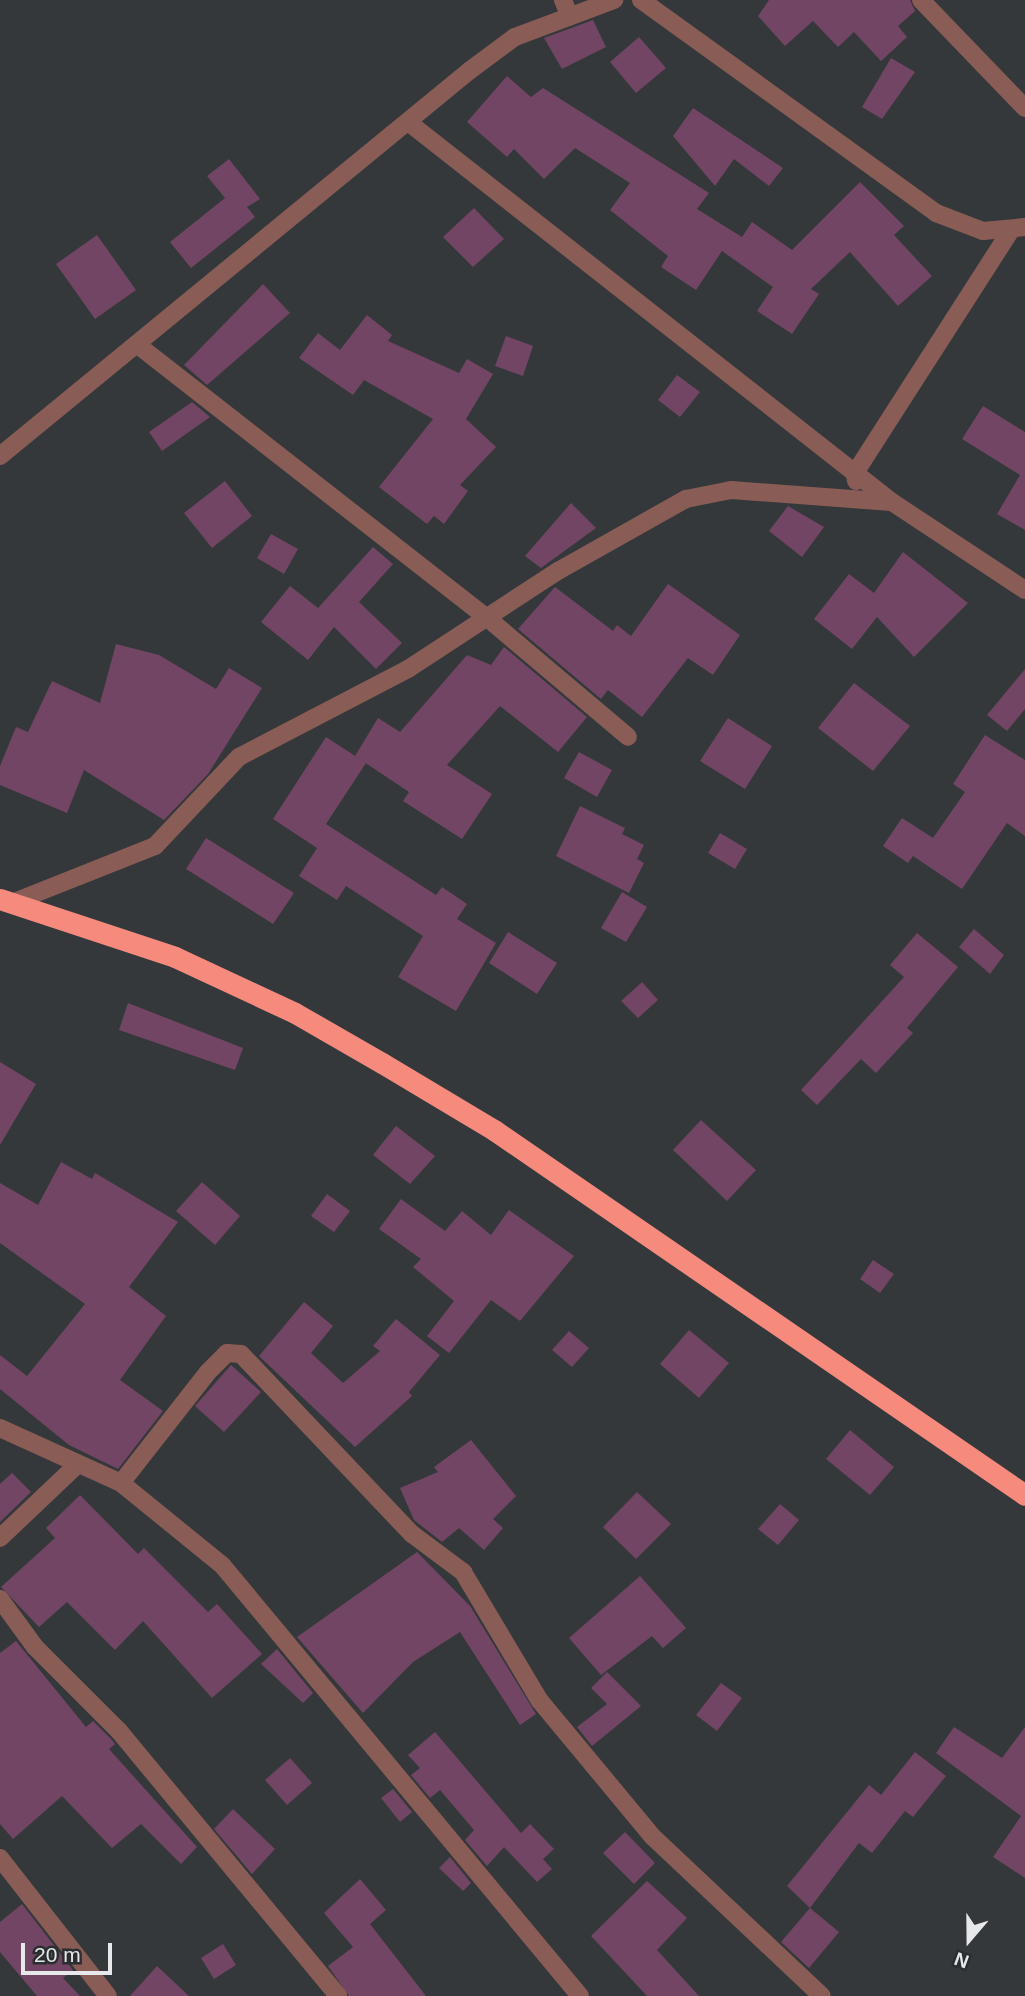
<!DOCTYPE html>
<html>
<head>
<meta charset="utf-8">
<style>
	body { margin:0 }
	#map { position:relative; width:1025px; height:1996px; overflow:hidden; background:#35383b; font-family:Helvetica,sans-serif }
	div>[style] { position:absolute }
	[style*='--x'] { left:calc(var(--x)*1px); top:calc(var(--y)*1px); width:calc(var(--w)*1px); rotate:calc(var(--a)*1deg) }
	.building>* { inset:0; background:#714563 }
	.minor>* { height:18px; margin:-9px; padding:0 9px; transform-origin:9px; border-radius:9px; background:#895d56 }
	.highway>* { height:21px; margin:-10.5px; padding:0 10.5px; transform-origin:10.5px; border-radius:10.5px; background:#f68b7d }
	span { translate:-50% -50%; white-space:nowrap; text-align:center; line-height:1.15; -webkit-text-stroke:7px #2b2e30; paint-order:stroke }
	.north { position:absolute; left:934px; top:1905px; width:70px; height:70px; -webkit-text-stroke:5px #2b2e30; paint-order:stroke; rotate:200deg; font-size:19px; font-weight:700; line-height:28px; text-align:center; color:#e6e8ea }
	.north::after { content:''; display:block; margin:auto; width:24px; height:32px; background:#e6e8ea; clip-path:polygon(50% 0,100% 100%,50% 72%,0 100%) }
	.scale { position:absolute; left:21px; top:1943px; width:91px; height:32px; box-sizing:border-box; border:4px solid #e6e8ea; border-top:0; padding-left:9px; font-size:21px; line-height:24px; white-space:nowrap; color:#e6e8ea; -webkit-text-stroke:5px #2b2e30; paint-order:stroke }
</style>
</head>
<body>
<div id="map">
	<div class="building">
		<i style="clip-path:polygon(769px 0,910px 0,915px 11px,898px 26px,907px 37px,881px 61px,854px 32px,838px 47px,813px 21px,785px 46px,758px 16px)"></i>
		<i style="clip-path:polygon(593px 20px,606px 47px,562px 69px,544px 38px)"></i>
		<i style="clip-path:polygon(639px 37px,666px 68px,636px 93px,610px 62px)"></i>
		<i style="clip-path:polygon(891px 58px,915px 72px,882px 119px,862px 107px)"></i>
		<i style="clip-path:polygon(507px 76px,531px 97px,543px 88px,709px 193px,697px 209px,742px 237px,752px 222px,792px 250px,860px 182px,904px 226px,894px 235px,932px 276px,898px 306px,850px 252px,811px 289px,819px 294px,792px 334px,757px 311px,773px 287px,722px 251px,696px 290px,661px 267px,668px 256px,610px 210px,630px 183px,575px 148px,544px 179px,514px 149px,507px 157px,467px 122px)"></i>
		<i style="clip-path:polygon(693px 108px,783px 168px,769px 186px,734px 159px,715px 186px,673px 136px)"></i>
		<i style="clip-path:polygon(229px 159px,260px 199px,247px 207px,255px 217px,191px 268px,170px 242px,225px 198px,207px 176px)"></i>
		<i style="clip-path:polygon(474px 208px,504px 239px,473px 267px,443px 237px)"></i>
		<i style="clip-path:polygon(97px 235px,136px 290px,95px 319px,56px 264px)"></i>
		<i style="clip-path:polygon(263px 284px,290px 313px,207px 385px,184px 365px)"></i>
		<i style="clip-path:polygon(367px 315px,392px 335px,388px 341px,459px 373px,467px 359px,493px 374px,466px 419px,496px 447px,460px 485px,468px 491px,444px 524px,434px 516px,427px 524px,379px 487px,433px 419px,364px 380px,353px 395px,299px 358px,318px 333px,340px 350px)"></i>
		<i style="clip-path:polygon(506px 336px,533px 346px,523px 376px,495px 366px)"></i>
		<i style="clip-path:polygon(677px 375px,700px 392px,680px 417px,658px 400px)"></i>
		<i style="clip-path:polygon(192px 402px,210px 417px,162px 451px,149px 432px)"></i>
		<i style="clip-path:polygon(983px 406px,1025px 432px,1025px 530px,997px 514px,1020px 475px,962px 439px)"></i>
		<i style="clip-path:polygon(225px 481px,252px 516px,212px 548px,184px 513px)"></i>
		<i style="clip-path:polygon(571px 503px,596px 528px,541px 568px,525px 556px)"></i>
		<i style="clip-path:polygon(788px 506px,824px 527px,802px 557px,769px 531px)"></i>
		<i style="clip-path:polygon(271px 534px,298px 549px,284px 574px,257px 558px)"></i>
		<i style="clip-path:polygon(373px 547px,393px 564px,359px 602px,402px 643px,376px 669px,334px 627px,308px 660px,261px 622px,290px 586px,318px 608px)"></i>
		<i style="clip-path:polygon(903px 552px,968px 603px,914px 657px,877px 617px,852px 649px,814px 619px,849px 574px,874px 593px)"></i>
		<i style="clip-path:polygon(668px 584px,740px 635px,713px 675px,688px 658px,642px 717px,608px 690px,601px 699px,518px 629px,555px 587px,613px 631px,617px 625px,631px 636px)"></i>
		<i style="clip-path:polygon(116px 644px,159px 655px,216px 689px,229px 668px,262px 688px,208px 774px,164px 820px,84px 770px,67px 813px,0 785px,0 766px,16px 727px,28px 732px,52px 681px,100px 703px)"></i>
		<i style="clip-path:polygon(504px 647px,587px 717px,558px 752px,500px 706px,447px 765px,492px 794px,462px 839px,403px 801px,409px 792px,355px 756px,378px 718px,400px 732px,467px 655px,491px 665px)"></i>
		<i style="clip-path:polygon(1025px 669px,1025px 709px,1007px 731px,987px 715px)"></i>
		<i style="clip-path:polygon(854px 683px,910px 726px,873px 771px,818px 728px)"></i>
		<i style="clip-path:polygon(728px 718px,772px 746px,745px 789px,700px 761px)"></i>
		<i style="clip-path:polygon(985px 735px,1025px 760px,1025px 836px,1007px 823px,962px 889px,913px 856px,908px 863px,883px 846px,902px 818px,933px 838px,965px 792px,953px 784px)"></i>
		<i style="clip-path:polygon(326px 737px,366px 763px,326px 824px,436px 895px,442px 887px,467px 904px,457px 919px,496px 943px,456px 1011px,398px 977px,423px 936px,346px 886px,337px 900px,299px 876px,317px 848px,273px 819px)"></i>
		<i style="clip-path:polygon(579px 752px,612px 770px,597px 797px,564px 778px)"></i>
		<i style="clip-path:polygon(580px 806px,625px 828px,622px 834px,644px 845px,637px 859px,644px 863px,629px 893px,556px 856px)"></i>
		<i style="clip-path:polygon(720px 833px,747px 849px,735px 869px,708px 853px)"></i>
		<i style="clip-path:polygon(206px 838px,294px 893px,273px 924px,186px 869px)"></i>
		<i style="clip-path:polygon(622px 892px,647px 907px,626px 942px,601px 928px)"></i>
		<i style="clip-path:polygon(974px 929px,1004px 955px,990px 974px,959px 947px)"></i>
		<i style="clip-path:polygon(508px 932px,557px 963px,537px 994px,489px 963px)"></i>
		<i style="clip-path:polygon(917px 933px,958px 967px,907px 1028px,913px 1033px,876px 1073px,861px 1059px,817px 1105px,801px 1090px,904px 977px,890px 965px)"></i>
		<i style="clip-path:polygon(642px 982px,658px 1000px,638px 1018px,621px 1001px)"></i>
		<i style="clip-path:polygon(128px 1003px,243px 1048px,235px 1070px,119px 1030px)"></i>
		<i style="clip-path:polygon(0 1062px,36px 1084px,0 1145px)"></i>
		<i style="clip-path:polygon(701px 1120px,756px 1170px,727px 1201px,673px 1150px)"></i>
		<i style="clip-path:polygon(396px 1126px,435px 1156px,410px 1184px,373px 1155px)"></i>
		<i style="clip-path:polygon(61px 1162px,92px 1179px,95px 1173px,178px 1222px,129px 1287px,166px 1316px,120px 1380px,163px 1411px,118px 1469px,69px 1445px,0 1389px,0 1355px,27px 1376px,85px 1304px,0 1243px,0 1183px,38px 1205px)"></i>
		<i style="clip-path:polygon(202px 1182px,240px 1216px,215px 1245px,176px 1211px)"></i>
		<i style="clip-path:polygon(327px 1194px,350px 1211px,334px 1232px,311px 1216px)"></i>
		<i style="clip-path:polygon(401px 1199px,445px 1231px,462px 1211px,491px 1235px,509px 1210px,574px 1256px,520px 1321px,491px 1300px,449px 1353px,427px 1336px,454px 1301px,413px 1267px,421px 1259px,379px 1229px)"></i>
		<i style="clip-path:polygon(873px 1260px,894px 1274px,880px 1293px,860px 1279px)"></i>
		<i style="clip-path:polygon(304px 1302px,333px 1326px,311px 1353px,343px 1383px,380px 1351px,373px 1346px,396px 1319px,440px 1355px,409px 1392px,412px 1396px,355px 1447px,259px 1356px)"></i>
		<i style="clip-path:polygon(689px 1330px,729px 1363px,699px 1398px,660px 1364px)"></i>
		<i style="clip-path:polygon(569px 1331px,589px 1348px,572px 1367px,552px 1350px)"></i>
		<i style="clip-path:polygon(231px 1365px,261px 1392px,224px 1432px,195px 1406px)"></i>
		<i style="clip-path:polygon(850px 1430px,894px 1467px,870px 1495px,826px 1459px)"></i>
		<i style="clip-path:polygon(471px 1440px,516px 1496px,493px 1519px,503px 1528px,484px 1550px,459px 1528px,442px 1542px,414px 1520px,400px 1488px,438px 1472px,434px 1467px)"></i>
		<i style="clip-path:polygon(12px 1473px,31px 1492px,0 1522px,0 1484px)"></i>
		<i style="clip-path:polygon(637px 1492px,671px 1524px,636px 1559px,603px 1527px)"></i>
		<i style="clip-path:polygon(80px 1495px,138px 1554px,144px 1548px,208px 1612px,217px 1604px,262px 1654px,212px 1698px,143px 1621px,115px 1650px,67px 1602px,39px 1627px,1px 1587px,55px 1538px,46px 1528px)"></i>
		<i style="clip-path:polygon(780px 1504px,799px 1520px,778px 1545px,758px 1529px)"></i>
		<i style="clip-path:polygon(417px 1552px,470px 1606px,536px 1714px,520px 1725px,460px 1632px,413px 1662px,363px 1713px,297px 1637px)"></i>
		<i style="clip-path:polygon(640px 1576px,686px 1628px,663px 1648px,652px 1636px,601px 1675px,569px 1638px)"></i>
		<i style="clip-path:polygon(16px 1641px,86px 1727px,93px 1721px,111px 1739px,115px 1744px,109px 1749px,197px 1847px,181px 1864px,141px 1824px,112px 1848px,62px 1796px,13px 1839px,0 1824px,0 1653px)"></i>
		<i style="clip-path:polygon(277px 1649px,313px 1693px,303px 1703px,261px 1664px)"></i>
		<i style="clip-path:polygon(607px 1672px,641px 1706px,592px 1746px,577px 1727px,607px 1704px,591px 1688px)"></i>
		<i style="clip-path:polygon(721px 1683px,742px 1698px,717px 1731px,696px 1715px)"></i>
		<i style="clip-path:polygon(954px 1727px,1002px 1758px,1025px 1727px,1025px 1878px,993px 1857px,1021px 1816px,936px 1753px)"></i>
		<i style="clip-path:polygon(435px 1732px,521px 1833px,530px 1824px,554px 1849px,543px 1859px,552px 1869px,537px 1882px,504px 1847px,487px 1866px,465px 1840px,474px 1830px,440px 1790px,430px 1798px,411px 1775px,420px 1768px,408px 1755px)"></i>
		<i style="clip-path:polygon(915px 1752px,946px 1776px,913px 1817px,905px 1811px,872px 1853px,859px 1843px,810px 1908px,787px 1886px,869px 1785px,881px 1795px)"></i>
		<i style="clip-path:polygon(290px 1758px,312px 1783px,287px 1805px,265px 1780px)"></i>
		<i style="clip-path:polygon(393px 1789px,412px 1812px,400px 1822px,381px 1798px)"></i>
		<i style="clip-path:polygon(233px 1809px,275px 1849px,252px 1874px,214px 1829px)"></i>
		<i style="clip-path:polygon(625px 1832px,655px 1863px,634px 1884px,603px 1853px)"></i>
		<i style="clip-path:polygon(450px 1857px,471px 1883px,463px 1891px,439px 1868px)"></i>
		<i style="clip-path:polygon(360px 1879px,386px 1910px,370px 1924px,426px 1996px,349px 1996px,328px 1966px,353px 1947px,324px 1913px)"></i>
		<i style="clip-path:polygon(647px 1881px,687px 1918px,657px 1950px,699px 1996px,647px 1996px,591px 1936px)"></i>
		<i style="clip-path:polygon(22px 1904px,73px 1970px,63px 1978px,80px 1996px,37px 1996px,0 1952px,0 1922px)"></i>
		<i style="clip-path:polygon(810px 1908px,839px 1932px,809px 1968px,781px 1942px)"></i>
		<i style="clip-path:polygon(223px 1944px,236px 1965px,214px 1979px,201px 1958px)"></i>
		<i style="clip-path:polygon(157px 1966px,189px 1996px,130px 1996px)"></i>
	</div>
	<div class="minor">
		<i style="--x:563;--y:0;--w:18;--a:68"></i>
		<i style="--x:641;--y:0;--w:364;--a:35.8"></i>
		<i style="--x:936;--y:213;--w:50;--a:21"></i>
		<i style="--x:983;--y:231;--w:42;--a:-5.4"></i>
		<i style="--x:921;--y:0;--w:150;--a:46.1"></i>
		<i style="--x:408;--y:122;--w:615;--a:38.14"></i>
		<i style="--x:892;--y:502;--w:159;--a:33.5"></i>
		<i style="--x:139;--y:346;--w:439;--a:38"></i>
		<i style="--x:485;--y:616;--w:187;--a:40.2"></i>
		<i style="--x:0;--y:456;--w:607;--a:-39.38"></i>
		<i style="--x:469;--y:71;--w:57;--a:-36.5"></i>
		<i style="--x:515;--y:37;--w:106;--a:-20.5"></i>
		<i style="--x:856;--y:481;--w:8;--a:-97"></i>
		<i style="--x:855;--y:473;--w:289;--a:-57.3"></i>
		<i style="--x:14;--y:902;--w:152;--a:-21.7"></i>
		<i style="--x:155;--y:846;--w:122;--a:-46.7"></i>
		<i style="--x:239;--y:757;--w:191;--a:-27.5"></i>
		<i style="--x:408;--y:669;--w:179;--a:-33.2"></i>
		<i style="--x:558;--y:571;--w:147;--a:-29.4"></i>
		<i style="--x:686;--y:499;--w:46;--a:-11.3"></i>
		<i style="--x:731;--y:490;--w:161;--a:4.3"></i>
		<i style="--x:0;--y:1428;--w:133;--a:24.4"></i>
		<i style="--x:121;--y:1483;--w:130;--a:39.1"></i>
		<i style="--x:222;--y:1565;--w:560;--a:50.29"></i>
		<i style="--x:121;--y:1483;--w:141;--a:-51.9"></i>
		<i style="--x:208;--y:1372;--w:27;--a:-45"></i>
		<i style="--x:227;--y:1353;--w:14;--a:4"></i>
		<i style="--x:241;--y:1354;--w:248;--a:46.5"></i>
		<i style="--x:412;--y:1534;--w:64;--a:36.7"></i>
		<i style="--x:463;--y:1572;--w:150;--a:59.2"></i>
		<i style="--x:540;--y:1701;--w:177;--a:50.3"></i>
		<i style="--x:653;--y:1837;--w:232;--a:43.3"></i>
		<i style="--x:0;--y:1538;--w:106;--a:-43.5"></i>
		<i style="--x:0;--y:1599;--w:59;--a:53.9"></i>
		<i style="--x:35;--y:1647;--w:119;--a:45"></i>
		<i style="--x:119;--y:1731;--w:344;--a:50.4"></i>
		<i style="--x:0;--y:1858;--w:175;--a:52"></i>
	</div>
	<div class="highway">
		<i style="--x:0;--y:899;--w:184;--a:18.3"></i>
		<i style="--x:175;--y:957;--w:132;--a:25"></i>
		<i style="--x:295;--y:1013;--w:100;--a:29.9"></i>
		<i style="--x:382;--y:1063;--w:131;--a:30.9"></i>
		<i style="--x:494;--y:1130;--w:644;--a:34.5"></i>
	</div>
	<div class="north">N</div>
	<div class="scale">20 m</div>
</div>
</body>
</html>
